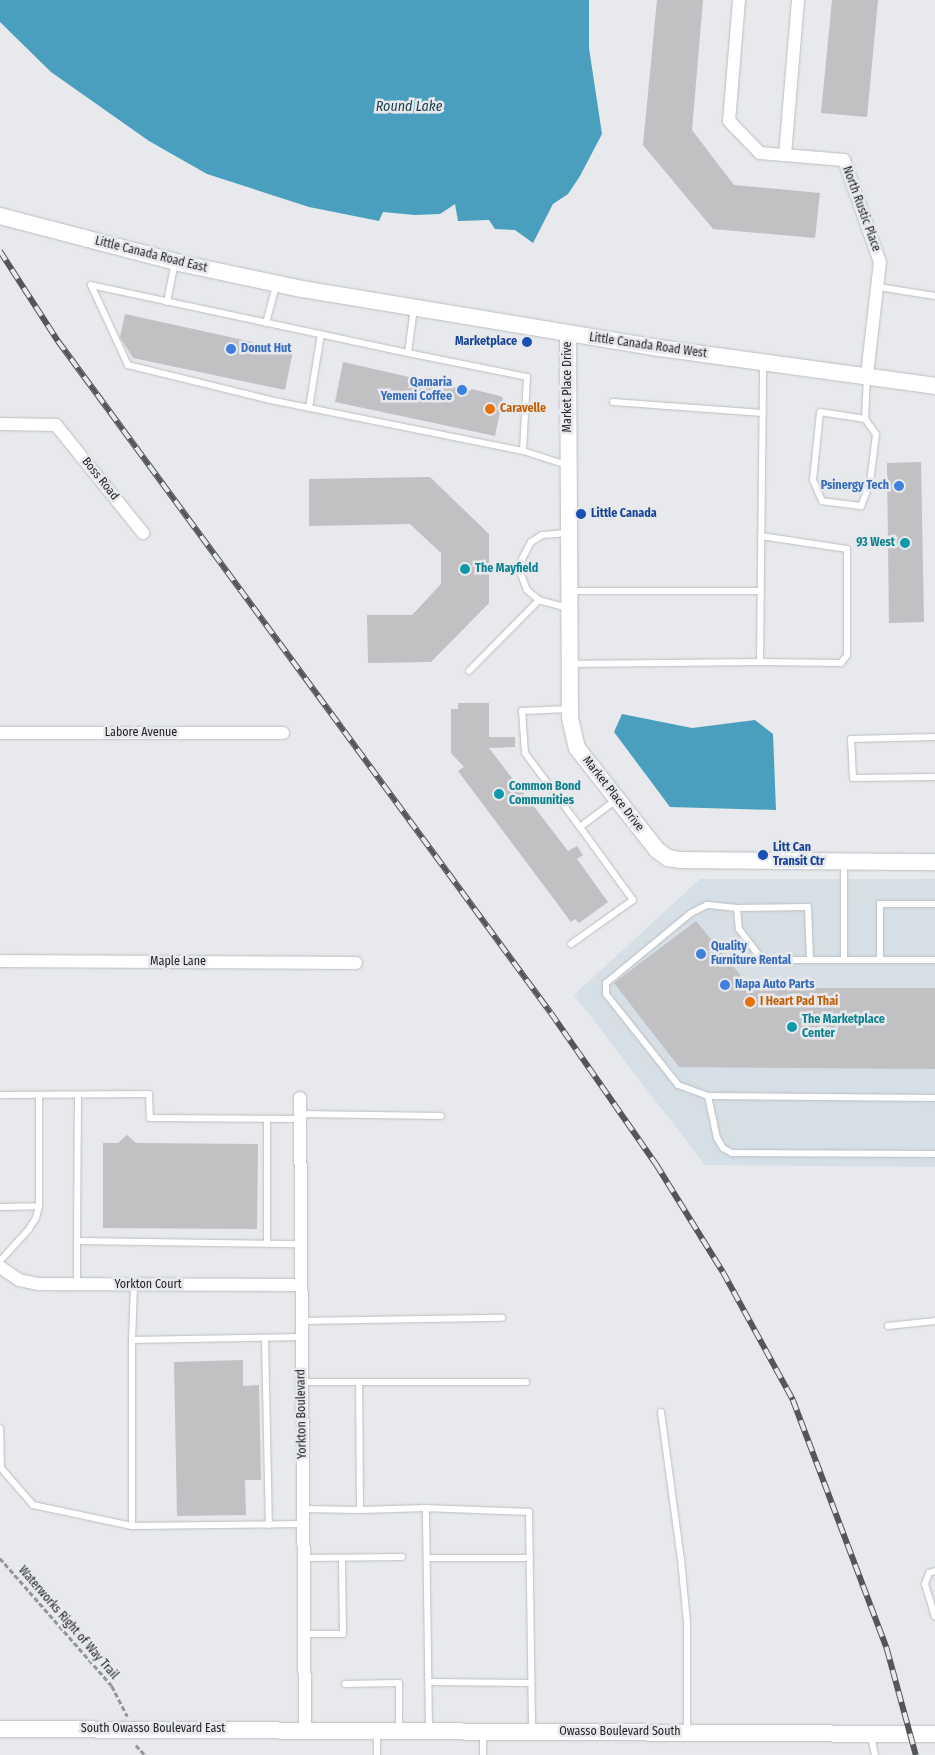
<!DOCTYPE html>
<html>
<head>
<meta charset="utf-8">
<style>
	body { margin:0 }
	#map { position:relative; width:935px; height:1755px; overflow:hidden; background:#e7e9ec; font-family:"Fira Sans Condensed",sans-serif }
	div>[style] { position:absolute }
	[style*='--x'] { left:calc(var(--x)*1px); top:calc(var(--y)*1px); width:calc(var(--w)*1px); rotate:calc(var(--a)*1deg) }
	.built>* { inset:0; background:#d6dee6 }
	.water>* { inset:0; background:#4b9fbe }
	.building>* { inset:0; background:#c1c0c3 }
	.path>* { height:2.5px; margin-top:-1.25px; transform-origin:0; background:repeating-linear-gradient(90deg,#939597 0 5px,transparent 0 7.5px) }
	.roads { filter:drop-shadow(0 0 1px #bbbec0) drop-shadow(0 0 1px #bbbec0) }
	.service>* { height:6px; margin:-3px; padding:0 3px; transform-origin:3px; border-radius:3px; background:#fff }
	.minor>* { height:12px; margin:-6px; padding:0 6px; transform-origin:6px; border-radius:6px; background:#fff }
	.tertiary>* { height:16px; margin:-8px; padding:0 8px; transform-origin:8px; border-radius:8px; background:#fff }
	.rail>* { height:5.5px; margin-top:-2.75px; transform-origin:0; background:repeating-linear-gradient(90deg,#e7e9ec 0 11px,#555658 0 22px); box-sizing:border-box; border-block:1px solid #555658 }
	.dots>* { width:14px; height:14px; translate:-50% -50%; box-sizing:border-box; border:2px solid #e7e9ec; border-radius:50% }
	span { translate:-50% -50%; white-space:nowrap; text-align:center; line-height:1.15; -webkit-text-stroke:5px #e7e9ec; paint-order:stroke }
	.street-label { font-size:12px; color:#242526 }
	.transit-label { font-size:12px; color:#164399; font-weight:700 }
	.right { translate:-100% -50%; text-align:right }
	.left { translate:0 -50%; text-align:left }
	.shop-label { font-size:12px; color:#366cbe; font-weight:700 }
	.food-label { font-size:12px; color:#c56008; font-weight:700 }
	.culture-label { font-size:12px; color:#0d838f; font-weight:700 }
	.water-label { font-size:14px; color:#163d4a; font-style:italic }
</style>
</head>
<body>
<div id="map">
	<div class="built">
		<i style="clip-path:polygon(700px 879px,935px 879px,935px 1167px,705px 1165px,574px 995px)"></i>
	</div>
	<div class="water">
		<i style="clip-path:polygon(0 0,589px 0,589px 48px,602px 134px,580px 176px,568px 194px,553px 204px,533px 243px,515px 230px,495px 229px,489px 220px,458px 221px,455px 204px,440px 214px,415px 215px,383px 212px,379px 221px,309px 207px,207px 174px,149px 141px,51px 72px,0 22px)"></i>
		<i style="clip-path:polygon(622px 714px,692px 728px,755px 720px,773px 734px,776px 810px,670px 807px,614px 732px)"></i>
	</div>
	<div class="building">
		<i style="clip-path:polygon(657px 0,703px 0,692px 130px,734px 185px,820px 193px,815px 238px,713px 229px,643px 145px)"></i>
		<i style="clip-path:polygon(832px 0,878px 0,867px 117px,821px 113px)"></i>
		<i style="clip-path:polygon(125px 314px,293px 351px,285px 390px,133px 358px,120px 337px)"></i>
		<i style="clip-path:polygon(343px 362px,471px 391px,471px 389px,500px 396px,503px 398px,495px 436px,335px 402px)"></i>
		<i style="clip-path:polygon(921px 462px,924px 622px,889px 623px,887px 463px)"></i>
		<i style="clip-path:polygon(430px 477px,489px 534px,489px 603px,431px 662px,368px 663px,367px 615px,412px 615px,441px 584px,441px 553px,410px 524px,309px 526px,309px 479px)"></i>
		<i style="clip-path:polygon(458px 703px,489px 703px,489px 737px,515px 737px,515px 747px,489px 748px,568px 851px,577px 846px,583px 855px,577px 859px,608px 902px,579px 923px,575px 919px,571px 922px,458px 771px,464px 767px,451px 753px,451px 709px,458px 709px)"></i>
		<i style="clip-path:polygon(696px 921px,751px 988px,935px 988px,935px 1069px,679px 1067px,614px 983px)"></i>
		<i style="clip-path:polygon(127px 1135px,136px 1143px,258px 1144px,257px 1229px,103px 1228px,103px 1143px,118px 1143px)"></i>
		<i style="clip-path:polygon(243px 1360px,243px 1386px,259px 1385px,261px 1480px,245px 1480px,246px 1515px,177px 1516px,174px 1362px)"></i>
	</div>
	<div class="path">
		<i style="--x:0;--y:1558;--w:170;--a:48.8"></i>
		<i style="--x:112;--y:1686;--w:34;--a:63"></i>
		<i style="--x:136;--y:1745;--w:13;--a:48"></i>
	</div>
	<div class="roads">
		<div class="service">
			<i style="--x:878;--y:287;--w:58;--a:9"></i>
			<i style="--x:167;--y:302;--w:41;--a:-78.7"></i>
			<i style="--x:414;--y:308;--w:45;--a:97.6"></i>
			<i style="--x:408;--y:353;--w:121;--a:11.4"></i>
			<i style="--x:527;--y:377;--w:74;--a:93.1"></i>
			<i style="--x:523;--y:451;--w:46;--a:17.7"></i>
			<i style="--x:266;--y:323;--w:39;--a:-75"></i>
			<i style="--x:408;--y:353;--w:324;--a:-167.9"></i>
			<i style="--x:91;--y:285;--w:88;--a:65.2"></i>
			<i style="--x:128;--y:365;--w:146;--a:13.8"></i>
			<i style="--x:270;--y:400;--w:258;--a:11.4"></i>
			<i style="--x:613;--y:402;--w:150;--a:4.2"></i>
			<i style="--x:309;--y:408;--w:75;--a:-80.8"></i>
			<i style="--x:865;--y:419;--w:19;--a:54"></i>
			<i style="--x:876;--y:434;--w:49;--a:97"></i>
			<i style="--x:870;--y:483;--w:25;--a:111"></i>
			<i style="--x:861;--y:506;--w:39;--a:-173"></i>
			<i style="--x:822;--y:501;--w:23;--a:-113"></i>
			<i style="--x:813;--y:480;--w:68;--a:-84.1"></i>
			<i style="--x:820;--y:412;--w:46;--a:8.8"></i>
			<i style="--x:865;--y:419;--w:43;--a:-87.3"></i>
			<i style="--x:569;--y:591;--w:192;--a:0"></i>
			<i style="--x:568;--y:608;--w:30;--a:-165"></i>
			<i style="--x:539;--y:600;--w:16;--a:-140"></i>
			<i style="--x:527;--y:590;--w:19;--a:-111"></i>
			<i style="--x:520;--y:572;--w:13;--a:-81"></i>
			<i style="--x:522;--y:559;--w:19;--a:-62"></i>
			<i style="--x:531;--y:542;--w:13;--a:-32"></i>
			<i style="--x:542;--y:535;--w:27;--a:-4"></i>
			<i style="--x:760;--y:662;--w:81;--a:0.7"></i>
			<i style="--x:841;--y:663;--w:10;--a:-53"></i>
			<i style="--x:847;--y:655;--w:106;--a:-90"></i>
			<i style="--x:847;--y:549;--w:87;--a:-171.4"></i>
			<i style="--x:569;--y:664;--w:191;--a:-0.6"></i>
			<i style="--x:760;--y:662;--w:299;--a:-89.4"></i>
			<i style="--x:469;--y:671;--w:100;--a:-45.4"></i>
			<i style="--x:569;--y:709;--w:47;--a:177.6"></i>
			<i style="--x:522;--y:711;--w:42;--a:85.9"></i>
			<i style="--x:525;--y:753;--w:92;--a:53.4"></i>
			<i style="--x:935;--y:737;--w:84;--a:178.6"></i>
			<i style="--x:851;--y:739;--w:39;--a:87"></i>
			<i style="--x:853;--y:778;--w:82;--a:-0.7"></i>
			<i style="--x:844;--y:862;--w:98;--a:90"></i>
			<i style="--x:844;--y:960;--w:91;--a:0"></i>
			<i style="--x:737;--y:908;--w:30;--a:-174"></i>
			<i style="--x:707;--y:905;--w:18;--a:153"></i>
			<i style="--x:691;--y:913;--w:110;--a:140.5"></i>
			<i style="--x:606;--y:983;--w:11;--a:90"></i>
			<i style="--x:606;--y:994;--w:116;--a:51.6"></i>
			<i style="--x:678;--y:1085;--w:32;--a:20"></i>
			<i style="--x:708;--y:1096;--w:227;--a:0.5"></i>
			<i style="--x:571;--y:944;--w:76;--a:-35.4"></i>
			<i style="--x:633;--y:900;--w:90;--a:-126"></i>
			<i style="--x:580;--y:827;--w:45;--a:-36.9"></i>
			<i style="--x:810;--y:960;--w:53;--a:-92.2"></i>
			<i style="--x:808;--y:907;--w:71;--a:179.2"></i>
			<i style="--x:737;--y:908;--w:21;--a:85"></i>
			<i style="--x:739;--y:929;--w:39;--a:53"></i>
			<i style="--x:762;--y:960;--w:82;--a:0"></i>
			<i style="--x:880;--y:960;--w:56;--a:-90"></i>
			<i style="--x:880;--y:904;--w:55;--a:0"></i>
			<i style="--x:0;--y:1095;--w:149;--a:-0.4"></i>
			<i style="--x:149;--y:1094;--w:24;--a:88"></i>
			<i style="--x:150;--y:1118;--w:150;--a:0.4"></i>
			<i style="--x:78;--y:1095;--w:146;--a:90.4"></i>
			<i style="--x:77;--y:1241;--w:224;--a:0.8"></i>
			<i style="--x:708;--y:1096;--w:43;--a:77.9"></i>
			<i style="--x:717;--y:1138;--w:12;--a:59"></i>
			<i style="--x:723;--y:1148;--w:10;--a:29"></i>
			<i style="--x:732;--y:1153;--w:203;--a:0.3"></i>
			<i style="--x:300;--y:1114;--w:141;--a:0.8"></i>
			<i style="--x:267;--y:1119;--w:125;--a:90"></i>
			<i style="--x:0;--y:1207;--w:39;--a:-1"></i>
			<i style="--x:39;--y:1206;--w:111;--a:-90"></i>
			<i style="--x:77;--y:1241;--w:44;--a:90"></i>
			<i style="--x:0;--y:1261;--w:43;--a:-47.8"></i>
			<i style="--x:29;--y:1229;--w:13;--a:-58"></i>
			<i style="--x:36;--y:1218;--w:12;--a:-76"></i>
			<i style="--x:301;--y:1321;--w:201;--a:-0.9"></i>
			<i style="--x:888;--y:1326;--w:47;--a:-6.1"></i>
			<i style="--x:265;--y:1338;--w:187;--a:88.8"></i>
			<i style="--x:132;--y:1340;--w:169;--a:-1"></i>
			<i style="--x:302;--y:1382;--w:224;--a:0"></i>
			<i style="--x:661;--y:1412;--w:148;--a:82.3"></i>
			<i style="--x:681;--y:1559;--w:64;--a:84.6"></i>
			<i style="--x:687;--y:1623;--w:109;--a:90"></i>
			<i style="--x:0;--y:1428;--w:40;--a:88.6"></i>
			<i style="--x:1;--y:1468;--w:49;--a:49.1"></i>
			<i style="--x:33;--y:1505;--w:101;--a:12"></i>
			<i style="--x:132;--y:1526;--w:186;--a:-90"></i>
			<i style="--x:132;--y:1340;--w:55;--a:-87.9"></i>
			<i style="--x:303;--y:1509;--w:57;--a:1"></i>
			<i style="--x:360;--y:1510;--w:128;--a:-90.4"></i>
			<i style="--x:360;--y:1510;--w:66;--a:-1.7"></i>
			<i style="--x:132;--y:1526;--w:171;--a:-0.7"></i>
			<i style="--x:304;--y:1558;--w:98;--a:-0.6"></i>
			<i style="--x:427;--y:1558;--w:103;--a:0"></i>
			<i style="--x:935;--y:1571;--w:6;--a:162"></i>
			<i style="--x:929;--y:1573;--w:12;--a:110"></i>
			<i style="--x:925;--y:1584;--w:34;--a:73"></i>
			<i style="--x:304;--y:1634;--w:39;--a:0"></i>
			<i style="--x:343;--y:1634;--w:76;--a:-90.8"></i>
			<i style="--x:429;--y:1682;--w:102;--a:0.6"></i>
			<i style="--x:345;--y:1684;--w:54;--a:-1.1"></i>
			<i style="--x:399;--y:1683;--w:47;--a:90"></i>
			<i style="--x:429;--y:1730;--w:222;--a:-90.8"></i>
			<i style="--x:426;--y:1508;--w:103;--a:2.2"></i>
			<i style="--x:529;--y:1512;--w:218;--a:89.2"></i>
			<i style="--x:377;--y:1731;--w:24;--a:90"></i>
			<i style="--x:483;--y:1733;--w:22;--a:90"></i>
			<i style="--x:871;--y:1735;--w:20;--a:79"></i>
		</div>
		<div class="minor">
			<i style="--x:739;--y:0;--w:121;--a:94.7"></i>
			<i style="--x:729;--y:121;--w:45;--a:45.9"></i>
			<i style="--x:760;--y:153;--w:84;--a:4.8"></i>
			<i style="--x:844;--y:160;--w:108;--a:70.6"></i>
			<i style="--x:880;--y:262;--w:114;--a:96.6"></i>
			<i style="--x:785;--y:155;--w:156;--a:-85.2"></i>
			<i style="--x:0;--y:424;--w:56;--a:1"></i>
			<i style="--x:56;--y:425;--w:139;--a:51.1"></i>
			<i style="--x:0;--y:733;--w:283;--a:0"></i>
			<i style="--x:0;--y:961;--w:356;--a:0.3"></i>
			<i style="--x:300;--y:1098;--w:632;--a:89.55"></i>
			<i style="--x:0;--y:1267;--w:23;--a:34"></i>
			<i style="--x:19;--y:1280;--w:19;--a:12"></i>
			<i style="--x:38;--y:1284;--w:263;--a:0.2"></i>
		</div>
		<div class="tertiary">
			<i style="--x:0;--y:216;--w:190;--a:14.6"></i>
			<i style="--x:184;--y:264;--w:121;--a:12"></i>
			<i style="--x:302;--y:289;--w:362;--a:9.4"></i>
			<i style="--x:659;--y:348;--w:279;--a:7.8"></i>
			<i style="--x:568;--y:334;--w:384;--a:89.7"></i>
			<i style="--x:570;--y:718;--w:31;--a:77"></i>
			<i style="--x:577;--y:748;--w:130;--a:51.9"></i>
			<i style="--x:657;--y:850;--w:14;--a:36"></i>
			<i style="--x:668;--y:858;--w:13;--a:9"></i>
			<i style="--x:681;--y:860;--w:254;--a:0.5"></i>
			<i style="--x:0;--y:1729;--w:935;--a:0.31"></i>
		</div>
	</div>
	<div class="rail">
		<i style="--x:0;--y:251;--w:107;--a:57.2"></i>
		<i style="--x:58;--y:341;--w:833;--a:53.74"></i>
		<i style="--x:551;--y:1013;--w:184;--a:55.2"></i>
		<i style="--x:656;--y:1164;--w:127;--a:58.2"></i>
		<i style="--x:723;--y:1272;--w:146;--a:61.3"></i>
		<i style="--x:793;--y:1400;--w:266;--a:69.3"></i>
		<i style="--x:887;--y:1649;--w:110;--a:74.7"></i>
	</div>
	<div class="dots">
		<i style="left:527px;top:342px;background:#1a4fb4"></i>
		<i style="left:231px;top:349px;background:#3f7fe0"></i>
		<i style="left:462px;top:390px;background:#3f7fe0"></i>
		<i style="left:490px;top:409px;background:#e8710a"></i>
		<i style="left:899px;top:486px;background:#3f7fe0"></i>
		<i style="left:581px;top:514px;background:#1a4fb4"></i>
		<i style="left:905px;top:543px;background:#0f9aa8"></i>
		<i style="left:465px;top:569px;background:#0f9aa8"></i>
		<i style="left:499px;top:794px;background:#0f9aa8"></i>
		<i style="left:763px;top:855px;background:#1a4fb4"></i>
		<i style="left:701px;top:954px;background:#3f7fe0"></i>
		<i style="left:725px;top:985px;background:#3f7fe0"></i>
		<i style="left:750px;top:1002px;background:#e8710a"></i>
		<i style="left:792px;top:1027px;background:#0f9aa8"></i>
	</div>
	<div class="street-label">
		<span style="left:861px;top:209px;rotate:70deg">North Rustic Place</span>
		<span style="left:151px;top:255px;rotate:14deg">Little Canada Road East</span>
		<span style="left:648px;top:346px;rotate:8deg">Little Canada Road West</span>
		<span style="left:568px;top:387px;rotate:-90deg">Market Place Drive</span>
		<span style="left:100px;top:479px;rotate:51deg">Boss Road</span>
		<span style="left:141px;top:733px">Labore Avenue</span>
		<span style="left:613px;top:794px;rotate:52deg">Market Place Drive</span>
		<span style="left:178px;top:962px">Maple Lane</span>
		<span style="left:148px;top:1285px">Yorkton Court</span>
		<span style="left:302px;top:1414px;rotate:-91deg">Yorkton Boulevard</span>
		<span style="left:68px;top:1623px;rotate:49deg">Waterworks Right of Way Trail</span>
		<span style="left:153px;top:1729px">South Owasso Boulevard East</span>
		<span style="left:620px;top:1732px">Owasso Boulevard South</span>
	</div>
	<div class="transit-label">
		<span class="right" style="left:517px;top:342px">Marketplace</span>
		<span class="left" style="left:591px;top:514px">Little Canada</span>
		<span class="left" style="left:773px;top:855px">Litt Can<br>Transit Ctr</span>
	</div>
	<div class="shop-label">
		<span class="left" style="left:241px;top:349px">Donut Hut</span>
		<span class="right" style="left:452px;top:390px">Qamaria<br>Yemeni Coffee</span>
		<span class="right" style="left:889px;top:486px">Psinergy Tech</span>
		<span class="left" style="left:711px;top:954px">Quality<br>Furniture Rental</span>
		<span class="left" style="left:735px;top:985px">Napa Auto Parts</span>
	</div>
	<div class="food-label">
		<span class="left" style="left:500px;top:409px">Caravelle</span>
		<span class="left" style="left:760px;top:1002px">I Heart Pad Thai</span>
	</div>
	<div class="culture-label">
		<span class="right" style="left:895px;top:543px">93 West</span>
		<span class="left" style="left:475px;top:569px">The Mayfield</span>
		<span class="left" style="left:509px;top:794px">Common Bond<br>Communities</span>
		<span class="left" style="left:802px;top:1027px">The Marketplace<br>Center</span>
	</div>
	<div class="water-label">
		<span style="left:409px;top:107px">Round Lake</span>
	</div>
</div>
</body>
</html>
